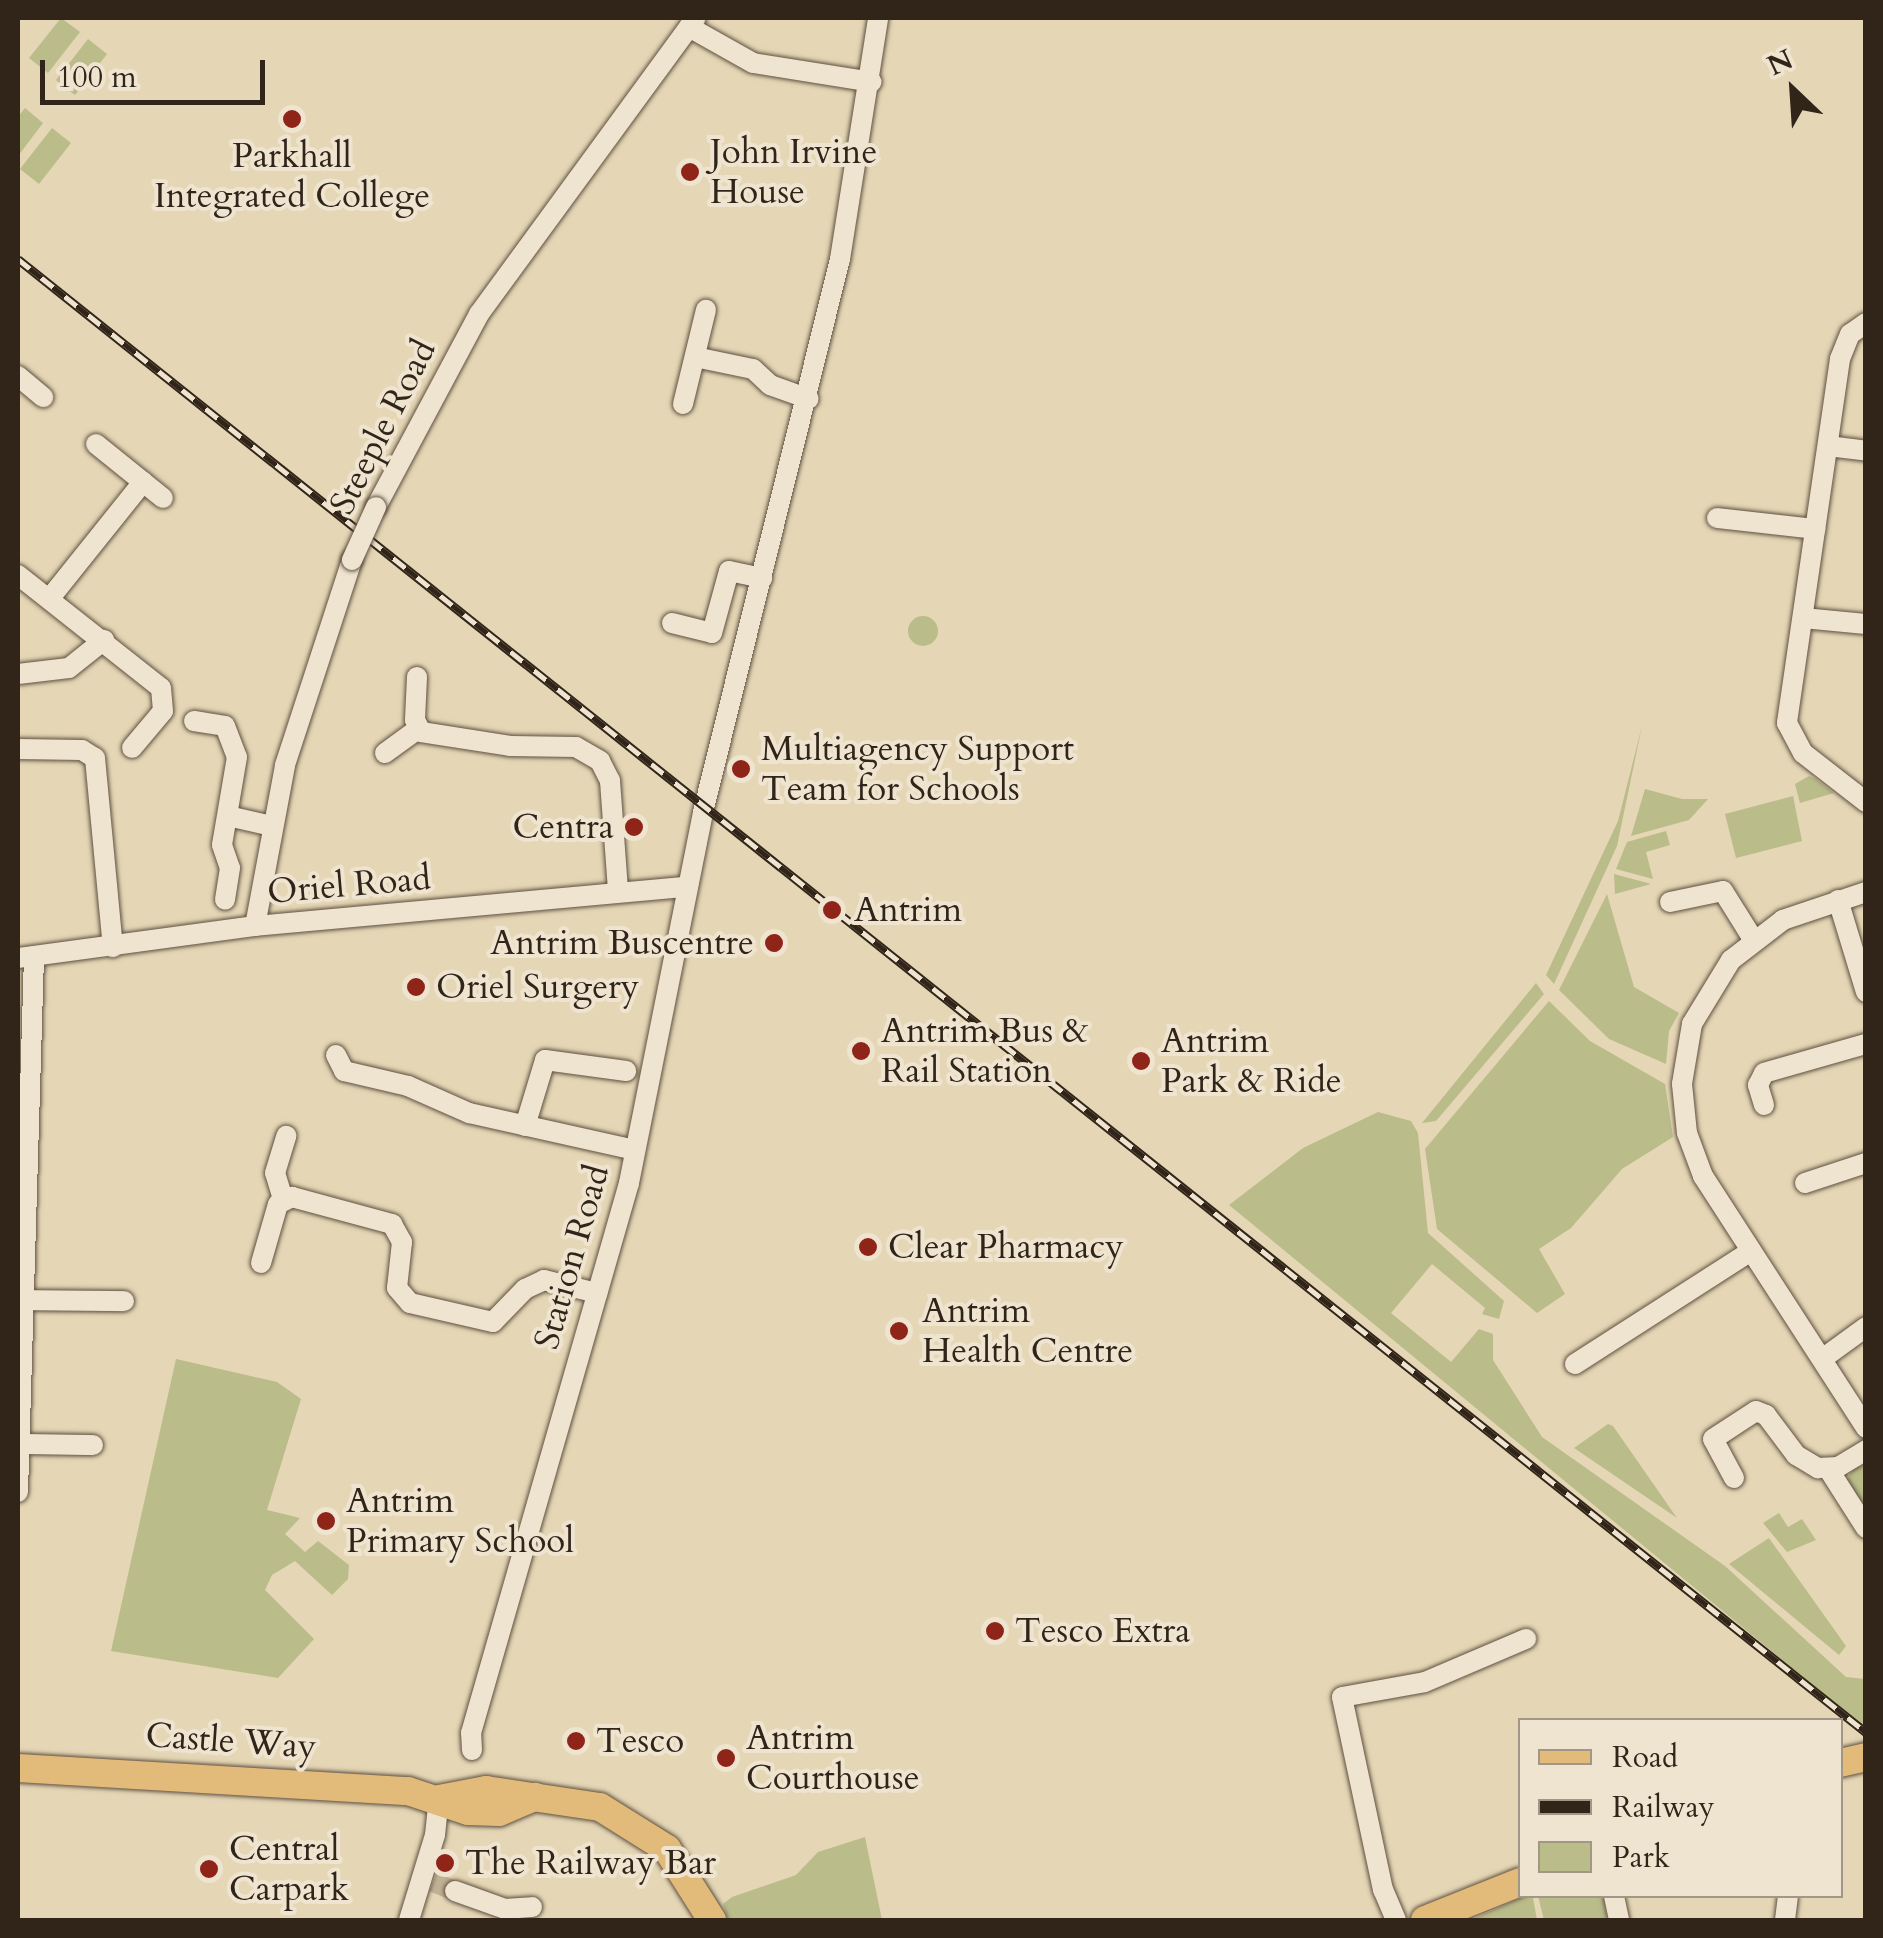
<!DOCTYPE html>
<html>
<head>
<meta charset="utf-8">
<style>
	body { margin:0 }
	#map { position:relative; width:1883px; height:1938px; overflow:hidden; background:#e5d6b5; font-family:Cardo,serif }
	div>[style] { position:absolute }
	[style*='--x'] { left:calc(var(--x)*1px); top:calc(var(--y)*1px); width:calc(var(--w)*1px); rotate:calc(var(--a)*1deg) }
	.green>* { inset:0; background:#babc8a }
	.round { border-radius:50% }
	.minor-tunnel>* { height:20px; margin-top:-10px; transform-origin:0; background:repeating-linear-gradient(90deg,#c1b296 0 20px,transparent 0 30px) }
	.roads { filter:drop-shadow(0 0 2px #5e5040) drop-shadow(0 0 2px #5e5040) }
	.minor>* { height:20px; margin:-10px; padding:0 10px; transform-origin:10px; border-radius:10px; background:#eee4cf }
	.major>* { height:28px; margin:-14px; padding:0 14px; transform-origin:14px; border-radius:14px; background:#e2bb7a }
	.rail>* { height:9px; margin-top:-4.5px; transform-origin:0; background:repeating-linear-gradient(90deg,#eee4cf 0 15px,#312419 0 30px); box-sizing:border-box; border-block:2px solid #312419 }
	.bridges { filter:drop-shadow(0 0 2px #5e5040) drop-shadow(0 0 2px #5e5040) }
	.minor-bridge>* { height:20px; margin:-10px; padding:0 10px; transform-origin:10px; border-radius:10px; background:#eee4cf }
	.dots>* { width:28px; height:28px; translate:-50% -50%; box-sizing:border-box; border:5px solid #eee4cf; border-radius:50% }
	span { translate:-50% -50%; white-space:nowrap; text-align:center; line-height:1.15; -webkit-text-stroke:8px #eee4cf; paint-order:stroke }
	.poi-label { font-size:35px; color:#312419 }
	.left { translate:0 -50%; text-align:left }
	.right { translate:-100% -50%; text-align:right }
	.street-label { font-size:35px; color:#312419 }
	.frame { position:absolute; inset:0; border:20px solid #312419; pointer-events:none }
	.legend { position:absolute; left:1518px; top:1718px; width:325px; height:180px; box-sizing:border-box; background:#eee4cf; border:2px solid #a29786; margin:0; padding:12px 18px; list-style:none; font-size:30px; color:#312419 }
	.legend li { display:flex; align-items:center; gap:20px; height:50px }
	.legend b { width:50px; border:2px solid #a29786 }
	.north { position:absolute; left:1743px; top:40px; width:100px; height:100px; -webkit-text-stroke:8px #eee4cf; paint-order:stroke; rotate:335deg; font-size:28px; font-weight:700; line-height:40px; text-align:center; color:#312419 }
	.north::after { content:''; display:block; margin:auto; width:35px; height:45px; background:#312419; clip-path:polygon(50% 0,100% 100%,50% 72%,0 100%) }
	.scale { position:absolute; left:40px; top:60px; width:225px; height:45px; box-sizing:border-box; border:5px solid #312419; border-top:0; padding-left:12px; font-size:30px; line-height:35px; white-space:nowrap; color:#312419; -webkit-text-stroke:8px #eee4cf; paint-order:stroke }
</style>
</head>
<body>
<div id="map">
	<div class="green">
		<i style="clip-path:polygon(61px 18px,80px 32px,48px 73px,29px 58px)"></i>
		<i style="clip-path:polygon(88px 39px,107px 54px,75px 95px,56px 80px)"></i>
		<i style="clip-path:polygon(25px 108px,43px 123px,18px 156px,18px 117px)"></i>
		<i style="clip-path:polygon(52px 128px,71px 143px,39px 184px,20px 169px)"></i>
		<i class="round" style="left:908px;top:616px;width:30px;height:30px"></i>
		<i style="clip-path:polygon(1642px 726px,1617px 846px,1554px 984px,1546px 975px,1618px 821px)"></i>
		<i style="clip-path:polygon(1809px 776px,1814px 778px,1834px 793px,1800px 803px,1795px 784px)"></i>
		<i style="clip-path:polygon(1645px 789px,1682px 799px,1708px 799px,1689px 820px,1631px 836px)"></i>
		<i style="clip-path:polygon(1793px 796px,1802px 841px,1736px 858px,1725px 814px)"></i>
		<i style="clip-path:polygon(1666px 831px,1670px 845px,1646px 852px,1653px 879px,1616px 869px,1627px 842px)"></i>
		<i style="clip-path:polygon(1614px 874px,1651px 884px,1615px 894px)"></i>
		<i style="clip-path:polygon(1607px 894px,1634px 987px,1679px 1013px,1669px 1031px,1666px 1064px,1609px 1039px,1559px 990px)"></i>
		<i style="clip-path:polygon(1536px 983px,1544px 994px,1436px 1121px,1422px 1123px)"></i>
		<i style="clip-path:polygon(1549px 1001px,1590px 1041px,1665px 1084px,1673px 1137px,1622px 1169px,1571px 1228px,1539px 1249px,1565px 1294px,1537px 1313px,1437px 1229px,1425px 1149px)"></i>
		<i style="clip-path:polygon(1378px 1112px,1411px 1121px,1418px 1133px,1428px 1233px,1504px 1301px,1499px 1319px,1482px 1314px,1485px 1308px,1432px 1264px,1391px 1313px,1451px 1362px,1479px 1329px,1493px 1334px,1493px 1360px,1542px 1437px,1725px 1566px,1846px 1677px,1865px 1679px,1865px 1728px,1229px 1205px,1303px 1148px)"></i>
		<i style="clip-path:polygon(176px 1359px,277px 1382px,301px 1399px,267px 1510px,300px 1518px,285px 1534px,305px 1552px,318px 1541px,349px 1565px,348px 1579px,332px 1595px,295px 1561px,272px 1575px,265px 1590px,314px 1639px,278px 1678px,111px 1651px)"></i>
		<i style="clip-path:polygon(1608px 1424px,1613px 1426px,1677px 1518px,1574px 1448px)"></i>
		<i style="clip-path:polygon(1865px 1465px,1865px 1504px,1861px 1504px,1846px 1481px,1854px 1468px)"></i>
		<i style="clip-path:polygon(1779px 1513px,1788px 1527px,1802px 1519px,1816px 1540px,1787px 1552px,1763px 1523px)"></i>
		<i style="clip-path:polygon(1769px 1538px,1846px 1646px,1839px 1655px,1729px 1564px)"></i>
		<i style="clip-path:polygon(865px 1837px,882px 1920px,728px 1920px,723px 1904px,732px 1897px,796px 1875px,818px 1852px)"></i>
		<i style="clip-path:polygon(1525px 1896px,1533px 1898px,1537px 1920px,1471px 1920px)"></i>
		<i style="clip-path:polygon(1538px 1896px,1604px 1896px,1607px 1920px,1544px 1920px)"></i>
	</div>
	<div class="minor-tunnel">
		<i style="--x:433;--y:1882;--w:24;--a:22"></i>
	</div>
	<div class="roads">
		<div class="minor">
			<i style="--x:689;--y:27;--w:73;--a:29.4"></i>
			<i style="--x:753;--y:63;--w:120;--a:9.1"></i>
			<i style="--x:1866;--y:323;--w:19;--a:145"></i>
			<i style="--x:1850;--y:334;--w:27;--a:112"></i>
			<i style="--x:1840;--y:359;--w:368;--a:98.3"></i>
			<i style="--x:1787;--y:723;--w:34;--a:62"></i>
			<i style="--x:1803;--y:753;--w:80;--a:37.9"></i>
			<i style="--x:695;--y:357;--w:59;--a:11.7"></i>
			<i style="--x:753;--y:369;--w:23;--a:43"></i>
			<i style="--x:770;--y:385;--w:41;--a:19.7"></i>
			<i style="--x:18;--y:376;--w:33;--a:40"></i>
			<i style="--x:683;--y:404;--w:97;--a:-76.3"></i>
			<i style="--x:96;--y:444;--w:86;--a:38.9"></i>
			<i style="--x:1828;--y:446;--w:38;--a:7"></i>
			<i style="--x:376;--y:507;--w:219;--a:-61.9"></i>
			<i style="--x:479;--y:314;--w:367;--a:-53.8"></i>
			<i style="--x:1717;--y:518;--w:99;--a:6.4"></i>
			<i style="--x:18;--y:575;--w:182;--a:38.3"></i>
			<i style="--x:161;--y:688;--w:23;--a:85"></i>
			<i style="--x:163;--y:711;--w:48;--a:130"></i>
			<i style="--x:50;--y:598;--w:149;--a:-51.3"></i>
			<i style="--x:1803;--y:618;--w:63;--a:5.4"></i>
			<i style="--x:672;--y:623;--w:41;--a:14"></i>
			<i style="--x:712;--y:633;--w:64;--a:-74.7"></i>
			<i style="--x:729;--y:571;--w:34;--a:12"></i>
			<i style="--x:18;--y:674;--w:51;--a:-6.7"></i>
			<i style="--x:69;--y:668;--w:45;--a:-38.7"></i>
			<i style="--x:417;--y:677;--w:43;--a:92.7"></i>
			<i style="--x:415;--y:720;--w:13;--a:63"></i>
			<i style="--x:421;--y:732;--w:90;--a:8.9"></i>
			<i style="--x:510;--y:746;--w:66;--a:0.9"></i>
			<i style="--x:576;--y:747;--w:28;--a:30"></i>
			<i style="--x:600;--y:761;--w:22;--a:63"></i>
			<i style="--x:610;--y:781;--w:109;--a:85.8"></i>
			<i style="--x:194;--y:721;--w:31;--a:9"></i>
			<i style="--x:225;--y:726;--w:33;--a:69"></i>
			<i style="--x:237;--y:757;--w:89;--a:99.7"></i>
			<i style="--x:222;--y:845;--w:24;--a:71"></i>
			<i style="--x:230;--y:868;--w:32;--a:99"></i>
			<i style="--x:18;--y:749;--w:64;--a:0.9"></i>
			<i style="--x:82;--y:750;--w:15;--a:32"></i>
			<i style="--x:95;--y:758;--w:190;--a:84.6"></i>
			<i style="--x:385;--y:753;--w:41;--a:-36"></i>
			<i style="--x:228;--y:816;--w:45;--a:12.8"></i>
			<i style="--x:1866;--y:892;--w:88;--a:161.4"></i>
			<i style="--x:1783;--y:920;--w:66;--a:142.4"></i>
			<i style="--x:1731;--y:960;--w:75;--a:121.4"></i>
			<i style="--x:1692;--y:1024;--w:61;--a:99.5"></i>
			<i style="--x:1682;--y:1084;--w:49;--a:84.2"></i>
			<i style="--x:1687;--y:1133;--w:46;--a:69.6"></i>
			<i style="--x:1703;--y:1176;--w:300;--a:57.1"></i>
			<i style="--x:1838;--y:900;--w:96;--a:73.1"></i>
			<i style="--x:1670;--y:902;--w:54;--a:-11.7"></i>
			<i style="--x:1723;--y:891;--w:57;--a:58"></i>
			<i style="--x:255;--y:926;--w:164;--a:-79.4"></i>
			<i style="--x:285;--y:765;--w:216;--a:-71.9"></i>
			<i style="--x:18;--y:958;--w:239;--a:-7.7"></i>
			<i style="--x:255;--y:926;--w:434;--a:-5.2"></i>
			<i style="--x:336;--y:1055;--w:18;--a:63"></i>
			<i style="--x:344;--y:1071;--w:66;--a:13.2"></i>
			<i style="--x:408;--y:1086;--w:67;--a:23.9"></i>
			<i style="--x:469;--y:1113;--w:170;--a:12.6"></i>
			<i style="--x:1764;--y:1105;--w:21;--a:-107"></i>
			<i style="--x:1758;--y:1085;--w:13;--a:-63"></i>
			<i style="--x:1764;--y:1073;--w:106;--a:-15.9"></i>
			<i style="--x:525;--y:1126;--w:69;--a:-73.1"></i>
			<i style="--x:545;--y:1060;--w:82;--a:7.7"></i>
			<i style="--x:1805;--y:1183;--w:64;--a:-18.2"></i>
			<i style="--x:283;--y:1199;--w:27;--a:-107"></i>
			<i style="--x:275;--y:1173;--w:39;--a:-73"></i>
			<i style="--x:261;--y:1263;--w:61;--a:-73.9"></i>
			<i style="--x:278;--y:1204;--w:16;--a:-27"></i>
			<i style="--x:292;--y:1197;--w:104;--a:15.1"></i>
			<i style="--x:392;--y:1224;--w:21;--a:61"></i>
			<i style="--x:402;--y:1242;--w:46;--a:96.2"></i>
			<i style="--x:397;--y:1288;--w:20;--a:49"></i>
			<i style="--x:410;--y:1303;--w:85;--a:12.9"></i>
			<i style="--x:493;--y:1322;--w:46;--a:-45.9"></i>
			<i style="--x:525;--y:1289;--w:21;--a:-25"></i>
			<i style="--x:544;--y:1280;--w:55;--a:13.8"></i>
			<i style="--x:23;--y:1300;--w:101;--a:0.6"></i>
			<i style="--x:1822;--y:1359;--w:54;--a:-36"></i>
			<i style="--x:1575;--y:1364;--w:209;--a:-32.7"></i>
			<i style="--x:19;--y:1444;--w:74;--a:0.8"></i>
			<i style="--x:1829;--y:1470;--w:69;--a:57.5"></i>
			<i style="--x:1734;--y:1478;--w:44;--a:-118.3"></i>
			<i style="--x:1713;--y:1439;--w:51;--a:-33.1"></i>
			<i style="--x:1756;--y:1411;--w:11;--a:22"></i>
			<i style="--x:1766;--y:1415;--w:50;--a:53.1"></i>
			<i style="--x:1796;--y:1455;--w:26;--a:31"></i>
			<i style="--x:1818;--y:1468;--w:20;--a:-3"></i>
			<i style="--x:1838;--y:1467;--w:33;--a:-31"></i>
			<i style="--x:18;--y:1492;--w:536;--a:-88.29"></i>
			<i style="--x:472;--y:1750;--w:17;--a:-93"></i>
			<i style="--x:471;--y:1733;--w:572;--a:-73.97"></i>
			<i style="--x:629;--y:1183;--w:378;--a:-78.7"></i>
			<i style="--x:703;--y:812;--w:570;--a:-76.09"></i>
			<i style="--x:840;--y:259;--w:244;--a:-81"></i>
			<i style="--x:455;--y:1891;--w:53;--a:19.8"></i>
			<i style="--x:505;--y:1909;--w:27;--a:-4"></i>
			<i style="--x:1614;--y:1896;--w:25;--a:78"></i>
			<i style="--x:409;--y:1920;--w:89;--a:-73"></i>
			<i style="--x:435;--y:1835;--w:36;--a:-84"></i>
			<i style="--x:1396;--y:1920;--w:33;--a:-113"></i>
			<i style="--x:1383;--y:1890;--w:197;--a:-102"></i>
			<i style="--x:1342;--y:1697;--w:84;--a:-10.2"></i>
			<i style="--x:1425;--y:1682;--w:110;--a:-23.1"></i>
			<i style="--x:1785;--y:1920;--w:24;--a:-83"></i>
		</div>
		<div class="major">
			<i style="--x:1840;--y:1763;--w:27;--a:-13"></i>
			<i style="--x:18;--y:1768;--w:391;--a:3.4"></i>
			<i style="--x:408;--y:1791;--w:63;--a:18.4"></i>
			<i style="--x:468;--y:1811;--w:31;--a:2"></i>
			<i style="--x:499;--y:1812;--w:39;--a:-23"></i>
			<i style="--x:439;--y:1799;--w:48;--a:-10.8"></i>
			<i style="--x:486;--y:1790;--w:115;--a:8.5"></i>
			<i style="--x:600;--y:1807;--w:79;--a:32.1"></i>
			<i style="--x:667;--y:1849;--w:84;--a:57.6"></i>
			<i style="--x:1425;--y:1920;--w:102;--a:-21.8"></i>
		</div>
	</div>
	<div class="rail">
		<i style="--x:18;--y:259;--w:2363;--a:38.56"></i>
	</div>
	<div class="bridges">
		<div class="minor-bridge">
			<i style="--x:352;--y:560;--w:58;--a:-65.6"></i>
		</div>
	</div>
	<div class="dots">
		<i style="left:292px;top:119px;background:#8f2418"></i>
		<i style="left:690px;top:172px;background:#8f2418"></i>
		<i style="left:741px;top:769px;background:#8f2418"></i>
		<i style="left:634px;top:827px;background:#8f2418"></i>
		<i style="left:832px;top:910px;background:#8f2418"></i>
		<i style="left:774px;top:943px;background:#8f2418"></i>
		<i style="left:416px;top:987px;background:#8f2418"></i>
		<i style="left:861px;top:1051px;background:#8f2418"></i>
		<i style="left:1141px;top:1061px;background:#8f2418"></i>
		<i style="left:868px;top:1247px;background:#8f2418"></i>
		<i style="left:899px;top:1331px;background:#8f2418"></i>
		<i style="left:326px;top:1521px;background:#8f2418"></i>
		<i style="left:995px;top:1631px;background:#8f2418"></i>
		<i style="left:576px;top:1741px;background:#8f2418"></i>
		<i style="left:726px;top:1758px;background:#8f2418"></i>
		<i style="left:445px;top:1863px;background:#8f2418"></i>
		<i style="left:209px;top:1869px;background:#8f2418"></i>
	</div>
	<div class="poi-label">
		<span class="left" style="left:710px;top:172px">John Irvine<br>House</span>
		<span style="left:292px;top:176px">Parkhall<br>Integrated College</span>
		<span class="left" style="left:761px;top:769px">Multiagency Support<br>Team for Schools</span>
		<span class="right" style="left:614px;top:827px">Centra</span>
		<span class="left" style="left:854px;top:910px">Antrim</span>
		<span class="right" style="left:754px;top:943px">Antrim Buscentre</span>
		<span class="left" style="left:436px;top:987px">Oriel Surgery</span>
		<span class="left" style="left:881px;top:1051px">Antrim Bus &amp;<br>Rail Station</span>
		<span class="left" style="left:1161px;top:1061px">Antrim<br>Park &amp; Ride</span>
		<span class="left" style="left:888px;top:1247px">Clear Pharmacy</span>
		<span class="left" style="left:922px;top:1331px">Antrim<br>Health Centre</span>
		<span class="left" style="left:346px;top:1521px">Antrim<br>Primary School</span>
		<span class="left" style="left:1015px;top:1631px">Tesco Extra</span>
		<span class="left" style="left:746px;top:1758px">Antrim<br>Courthouse</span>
		<span class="left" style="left:596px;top:1741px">Tesco</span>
		<span class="left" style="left:229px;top:1869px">Central<br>Carpark</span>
		<span class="left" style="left:465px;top:1863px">The Railway Bar</span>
	</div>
	<div class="street-label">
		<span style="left:383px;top:427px;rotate:-63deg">Steeple Road</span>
		<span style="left:349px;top:885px;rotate:-5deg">Oriel Road</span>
		<span style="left:572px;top:1257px;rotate:-74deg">Station Road</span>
		<span style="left:231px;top:1741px;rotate:4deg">Castle Way</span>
	</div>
	<div class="frame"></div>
	<ul class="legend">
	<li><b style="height:12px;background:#e2bb7a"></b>Road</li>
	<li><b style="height:12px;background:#312419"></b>Railway</li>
	<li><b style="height:28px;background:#babc8a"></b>Park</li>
	</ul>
	<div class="north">N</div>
	<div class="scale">100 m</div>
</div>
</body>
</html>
